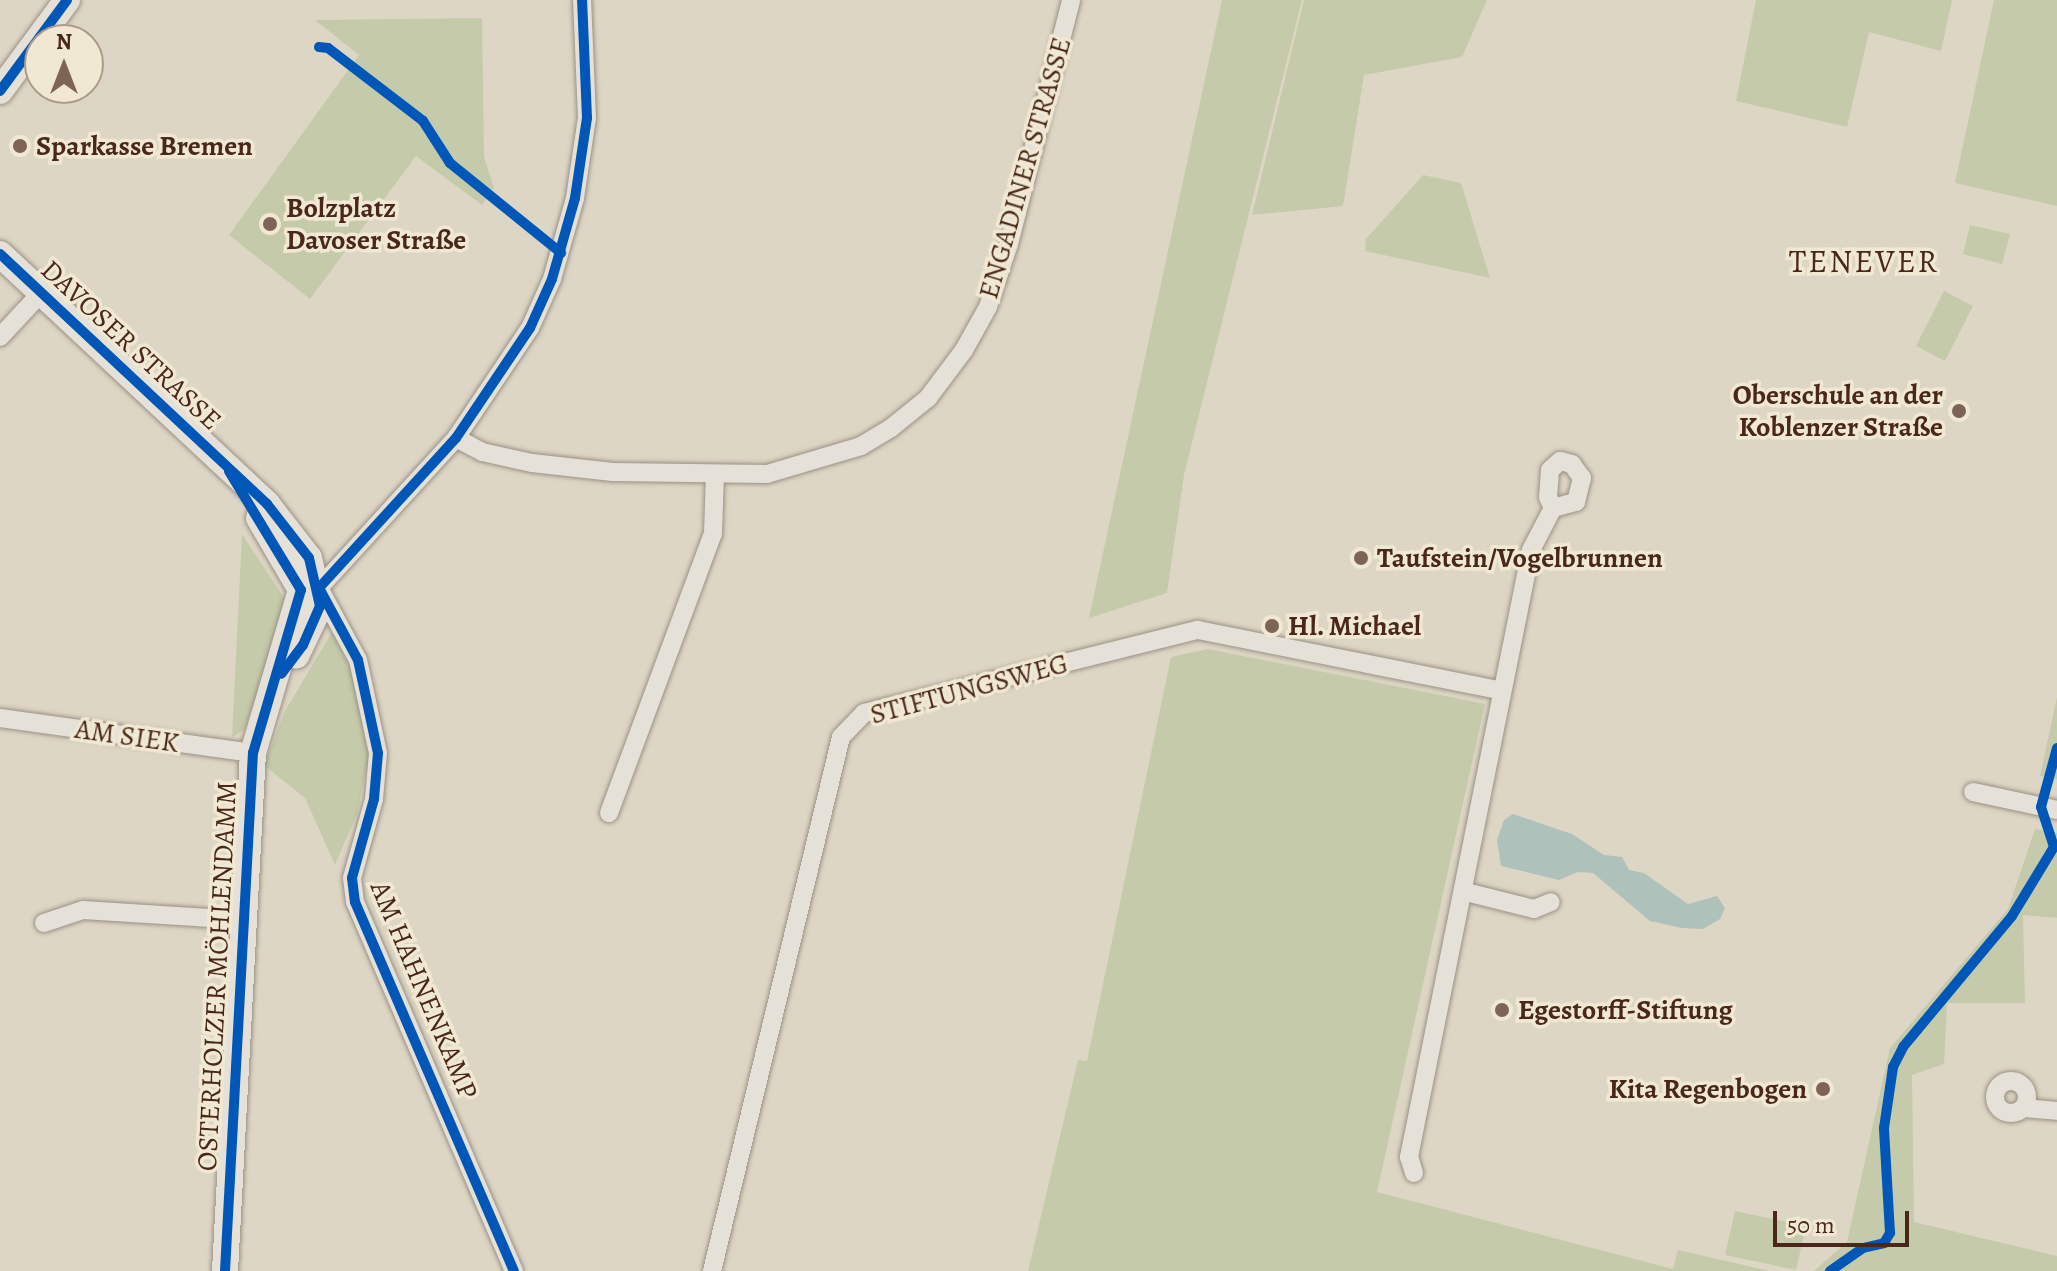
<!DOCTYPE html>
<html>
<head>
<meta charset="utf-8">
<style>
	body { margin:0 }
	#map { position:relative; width:2057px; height:1271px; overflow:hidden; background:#ded6c4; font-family:Alegreya,serif }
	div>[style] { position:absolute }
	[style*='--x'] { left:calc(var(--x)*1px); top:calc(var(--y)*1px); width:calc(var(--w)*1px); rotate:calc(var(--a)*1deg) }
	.green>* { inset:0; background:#c5caaa }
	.water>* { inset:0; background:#aec2bb }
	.roads { filter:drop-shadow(0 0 2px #9a9185) drop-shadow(0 0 2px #9a9185) }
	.street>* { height:18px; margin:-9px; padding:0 9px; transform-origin:9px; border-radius:9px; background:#e5e1d8 }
	.street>.ring { margin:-9px; padding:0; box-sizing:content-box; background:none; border:18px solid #e5e1d8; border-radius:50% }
	.secondary>* { height:26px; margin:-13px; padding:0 13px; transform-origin:13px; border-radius:13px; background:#e5e1d8 }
	.cycleway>* { height:10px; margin:-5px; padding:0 5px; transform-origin:5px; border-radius:5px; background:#0057b8 }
	.dots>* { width:22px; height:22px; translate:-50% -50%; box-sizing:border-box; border:4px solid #f0e8d2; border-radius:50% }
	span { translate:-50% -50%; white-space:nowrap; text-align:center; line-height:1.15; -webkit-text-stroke:7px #f0e8d2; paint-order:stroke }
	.poi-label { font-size:28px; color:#49271b; font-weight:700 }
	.left { translate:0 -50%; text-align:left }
	.right { translate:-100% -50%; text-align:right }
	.street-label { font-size:28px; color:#49271b }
	.quarter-label { font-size:32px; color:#49271b; letter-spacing:2px }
	.north { position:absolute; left:24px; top:24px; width:80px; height:80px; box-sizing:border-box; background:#f0e8d2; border:2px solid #ad9b89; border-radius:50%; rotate:0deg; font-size:22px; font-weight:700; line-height:32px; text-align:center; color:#49271b }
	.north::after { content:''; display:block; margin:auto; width:28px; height:36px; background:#7d6456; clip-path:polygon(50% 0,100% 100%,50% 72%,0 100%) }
	.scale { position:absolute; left:1773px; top:1211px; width:136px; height:36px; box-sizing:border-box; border:4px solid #49271b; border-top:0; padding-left:10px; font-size:24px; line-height:28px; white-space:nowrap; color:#49271b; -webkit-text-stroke:6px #f0e8d2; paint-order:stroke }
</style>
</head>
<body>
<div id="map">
	<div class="green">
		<i style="clip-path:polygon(1222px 0,1302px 0,1184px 475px,1167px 593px,1089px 618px)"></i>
		<i style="clip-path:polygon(1304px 0,1487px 0,1462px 57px,1364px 75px,1343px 206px,1252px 215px)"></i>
		<i style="clip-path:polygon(1756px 0,1952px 0,1941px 51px,1869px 32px,1847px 127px,1736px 101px)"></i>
		<i style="clip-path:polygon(1994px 0,2057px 0,2057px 206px,1955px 183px)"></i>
		<i style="clip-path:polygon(482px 18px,484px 157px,494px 188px,482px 205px,416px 156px,310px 299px,229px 235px,359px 55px,315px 20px)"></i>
		<i style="clip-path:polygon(1423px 175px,1461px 183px,1490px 278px,1365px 251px,1366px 239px)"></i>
		<i style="clip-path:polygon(1970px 225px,2010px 234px,2002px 264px,1963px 254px)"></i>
		<i style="clip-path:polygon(1944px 291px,1973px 306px,1945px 361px,1916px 346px)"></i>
		<i style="clip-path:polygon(242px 534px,292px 610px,244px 730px,232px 737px)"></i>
		<i style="clip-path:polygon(332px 632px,353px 675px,369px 757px,357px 814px,335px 865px,305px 798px,264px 765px,285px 711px)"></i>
		<i style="clip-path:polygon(1208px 649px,1485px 704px,1377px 1192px,1673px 1269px,1678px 1250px,1770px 1271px,1028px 1271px,1078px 1060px,1087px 1061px,1171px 657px)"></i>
		<i style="clip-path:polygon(2057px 697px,2057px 779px,2040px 776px)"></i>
		<i style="clip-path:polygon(2035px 829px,2057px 833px,2057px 918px,2023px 915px,2025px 1003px,1947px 1003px,1944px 1064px,1912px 1075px,1914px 1222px,2057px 1256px,2057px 1271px,1814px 1271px,1847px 1242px,1890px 1048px,2008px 909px)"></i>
		<i style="clip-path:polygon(1735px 1211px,1806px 1226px,1796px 1270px,1725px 1255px)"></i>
	</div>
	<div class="water">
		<i style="clip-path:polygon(1513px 814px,1572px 834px,1604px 855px,1622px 857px,1629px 870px,1644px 873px,1688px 904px,1717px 896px,1725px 908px,1720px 919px,1703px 929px,1682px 928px,1650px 921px,1593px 873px,1578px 872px,1559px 880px,1501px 866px,1497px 840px,1504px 820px)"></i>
	</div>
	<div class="roads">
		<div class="street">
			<i style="--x:0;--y:337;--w:60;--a:-47"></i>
			<i style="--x:456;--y:438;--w:30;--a:28"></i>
			<i style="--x:482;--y:452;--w:51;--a:12.4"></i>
			<i style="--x:532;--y:463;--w:81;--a:6.4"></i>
			<i style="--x:612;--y:472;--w:155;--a:0.7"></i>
			<i style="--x:767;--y:474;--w:98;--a:-16.6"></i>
			<i style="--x:861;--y:446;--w:35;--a:-31"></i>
			<i style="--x:891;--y:428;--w:48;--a:-39"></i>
			<i style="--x:928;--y:398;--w:60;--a:-53.1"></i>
			<i style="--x:964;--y:350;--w:49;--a:-60.8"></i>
			<i style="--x:988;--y:307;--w:66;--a:-71.6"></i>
			<i style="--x:1009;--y:244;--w:252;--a:-75.7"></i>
			<i style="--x:0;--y:718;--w:255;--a:7.9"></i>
			<i style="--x:1973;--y:792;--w:86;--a:12.1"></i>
			<i style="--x:609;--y:813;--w:298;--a:-69.6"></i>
			<i style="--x:713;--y:534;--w:60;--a:-88.1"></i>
			<i style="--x:1466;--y:892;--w:70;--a:14"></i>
			<i style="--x:1534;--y:909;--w:18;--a:-22"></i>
			<i style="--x:44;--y:923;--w:41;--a:-18.4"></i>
			<i style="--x:83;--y:910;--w:161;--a:3.6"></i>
			<i class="ring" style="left:1995px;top:1081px;width:14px;height:14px"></i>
			<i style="--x:2024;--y:1108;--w:33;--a:5"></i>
			<i style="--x:1414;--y:1173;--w:17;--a:-107"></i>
			<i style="--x:1409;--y:1157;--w:619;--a:-78.64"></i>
			<i style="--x:1531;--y:550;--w:47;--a:-62.4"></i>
			<i style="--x:1553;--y:508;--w:24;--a:-15"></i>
			<i style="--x:1576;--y:502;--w:25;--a:-76"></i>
			<i style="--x:1582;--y:478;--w:17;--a:-126"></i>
			<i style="--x:1572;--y:464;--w:12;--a:-166"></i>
			<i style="--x:1560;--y:461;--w:13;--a:138"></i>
			<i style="--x:1550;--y:470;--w:27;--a:94"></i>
			<i style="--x:1548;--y:497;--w:12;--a:66"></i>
			<i style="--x:514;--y:1271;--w:402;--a:-113.3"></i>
			<i style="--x:355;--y:902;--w:24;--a:-97"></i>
			<i style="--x:352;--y:878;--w:82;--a:-74.4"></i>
			<i style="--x:374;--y:799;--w:46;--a:-85"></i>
			<i style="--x:378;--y:753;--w:95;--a:-102.1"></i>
			<i style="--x:358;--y:660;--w:82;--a:-118.4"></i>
			<i style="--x:319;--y:588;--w:203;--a:-47.6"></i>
			<i style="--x:456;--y:438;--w:133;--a:-56.1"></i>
			<i style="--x:530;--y:328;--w:54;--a:-65.8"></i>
			<i style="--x:552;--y:279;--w:84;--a:-74.1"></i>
			<i style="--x:575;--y:198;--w:81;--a:-81.5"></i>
			<i style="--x:587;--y:118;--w:118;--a:-92.4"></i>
			<i style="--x:712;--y:1271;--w:549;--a:-76.42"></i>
			<i style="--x:841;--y:737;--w:33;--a:-46"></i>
			<i style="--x:864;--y:713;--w:344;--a:-14"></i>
			<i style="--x:1198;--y:630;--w:310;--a:11.3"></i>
		</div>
		<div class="secondary">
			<i style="--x:0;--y:91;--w:113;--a:-53.6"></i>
			<i style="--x:0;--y:254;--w:366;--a:43.1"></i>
			<i style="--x:267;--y:504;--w:68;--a:52.1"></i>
			<i style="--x:309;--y:558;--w:49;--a:77.1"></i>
			<i style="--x:320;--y:606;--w:55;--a:115.6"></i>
			<i style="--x:259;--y:518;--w:83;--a:59.7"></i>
			<i style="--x:225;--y:1271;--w:519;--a:-86.91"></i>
			<i style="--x:253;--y:753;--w:170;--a:-73.6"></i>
		</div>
	</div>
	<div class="cycleway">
		<i style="--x:319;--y:47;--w:9;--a:6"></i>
		<i style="--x:328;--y:48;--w:120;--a:37.5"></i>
		<i style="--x:423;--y:121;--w:50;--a:57.3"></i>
		<i style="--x:450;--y:163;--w:143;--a:39"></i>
		<i style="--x:0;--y:91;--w:113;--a:-53.6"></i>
		<i style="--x:0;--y:254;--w:366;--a:43.1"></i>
		<i style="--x:267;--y:504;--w:68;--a:52.1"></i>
		<i style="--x:309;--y:558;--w:49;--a:77.1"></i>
		<i style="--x:320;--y:606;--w:43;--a:113.6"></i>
		<i style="--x:303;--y:645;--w:36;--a:127"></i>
		<i style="--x:319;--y:588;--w:82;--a:61.6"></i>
		<i style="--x:358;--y:660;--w:95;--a:77.9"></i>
		<i style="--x:378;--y:753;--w:46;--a:95"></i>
		<i style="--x:374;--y:799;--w:82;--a:105.6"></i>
		<i style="--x:352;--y:878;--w:24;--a:83"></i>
		<i style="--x:355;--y:902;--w:402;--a:66.7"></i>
		<i style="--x:319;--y:588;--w:203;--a:-47.6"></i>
		<i style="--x:456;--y:438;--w:133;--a:-56.1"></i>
		<i style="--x:530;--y:328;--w:54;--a:-65.8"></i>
		<i style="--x:552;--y:279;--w:84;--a:-74.1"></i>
		<i style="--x:575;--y:198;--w:81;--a:-81.5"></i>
		<i style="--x:587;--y:118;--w:118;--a:-92.4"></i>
		<i style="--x:225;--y:1271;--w:519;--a:-86.91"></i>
		<i style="--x:253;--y:753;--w:170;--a:-73.6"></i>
		<i style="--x:301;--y:590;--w:139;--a:-121.2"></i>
		<i style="--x:1830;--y:1271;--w:40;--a:-34.9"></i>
		<i style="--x:1863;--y:1248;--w:22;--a:-13"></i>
		<i style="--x:1884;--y:1243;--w:12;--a:-59"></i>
		<i style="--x:1890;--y:1233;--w:105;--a:-93.3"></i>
		<i style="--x:1884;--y:1128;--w:62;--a:-81.6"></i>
		<i style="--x:1893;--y:1067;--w:22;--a:-63"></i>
		<i style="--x:1903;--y:1047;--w:170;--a:-50.2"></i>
		<i style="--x:2012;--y:916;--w:81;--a:-58.7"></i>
		<i style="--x:2054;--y:847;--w:42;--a:-108"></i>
		<i style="--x:2041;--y:807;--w:61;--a:-74.8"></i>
	</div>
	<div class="dots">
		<i style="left:20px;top:146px;background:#7d6456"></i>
		<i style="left:270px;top:224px;background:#7d6456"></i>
		<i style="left:1959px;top:411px;background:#7d6456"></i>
		<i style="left:1361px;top:558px;background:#7d6456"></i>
		<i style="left:1272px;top:626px;background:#7d6456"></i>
		<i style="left:1502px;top:1010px;background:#7d6456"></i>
		<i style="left:1823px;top:1089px;background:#7d6456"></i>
	</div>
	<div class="poi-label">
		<span class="left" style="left:36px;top:146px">Sparkasse Bremen</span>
		<span class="left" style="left:286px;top:224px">Bolzplatz<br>Davoser Straße</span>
		<span class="right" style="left:1943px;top:411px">Oberschule an der<br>Koblenzer Straße</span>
		<span class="left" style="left:1377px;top:558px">Taufstein/Vogelbrunnen</span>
		<span class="left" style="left:1288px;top:626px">Hl. Michael</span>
		<span class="left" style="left:1518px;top:1010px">Egestorff-Stiftung</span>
		<span class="right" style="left:1807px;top:1089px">Kita Regenbogen</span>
	</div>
	<div class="street-label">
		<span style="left:1025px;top:168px;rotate:-74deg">ENGADINER STRASSE</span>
		<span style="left:131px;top:345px;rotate:43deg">DAVOSER STRASSE</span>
		<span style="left:969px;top:689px;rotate:-15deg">STIFTUNGSWEG</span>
		<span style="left:127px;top:736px;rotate:8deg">AM SIEK</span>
		<span style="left:217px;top:976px;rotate:-87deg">OSTERHOLZER MÖHLENDAMM</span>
		<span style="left:424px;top:990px;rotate:67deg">AM HAHNENKAMP</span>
	</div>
	<div class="quarter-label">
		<span style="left:1864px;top:261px">TENEVER</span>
	</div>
	<div class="north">N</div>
	<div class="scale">50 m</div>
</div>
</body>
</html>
